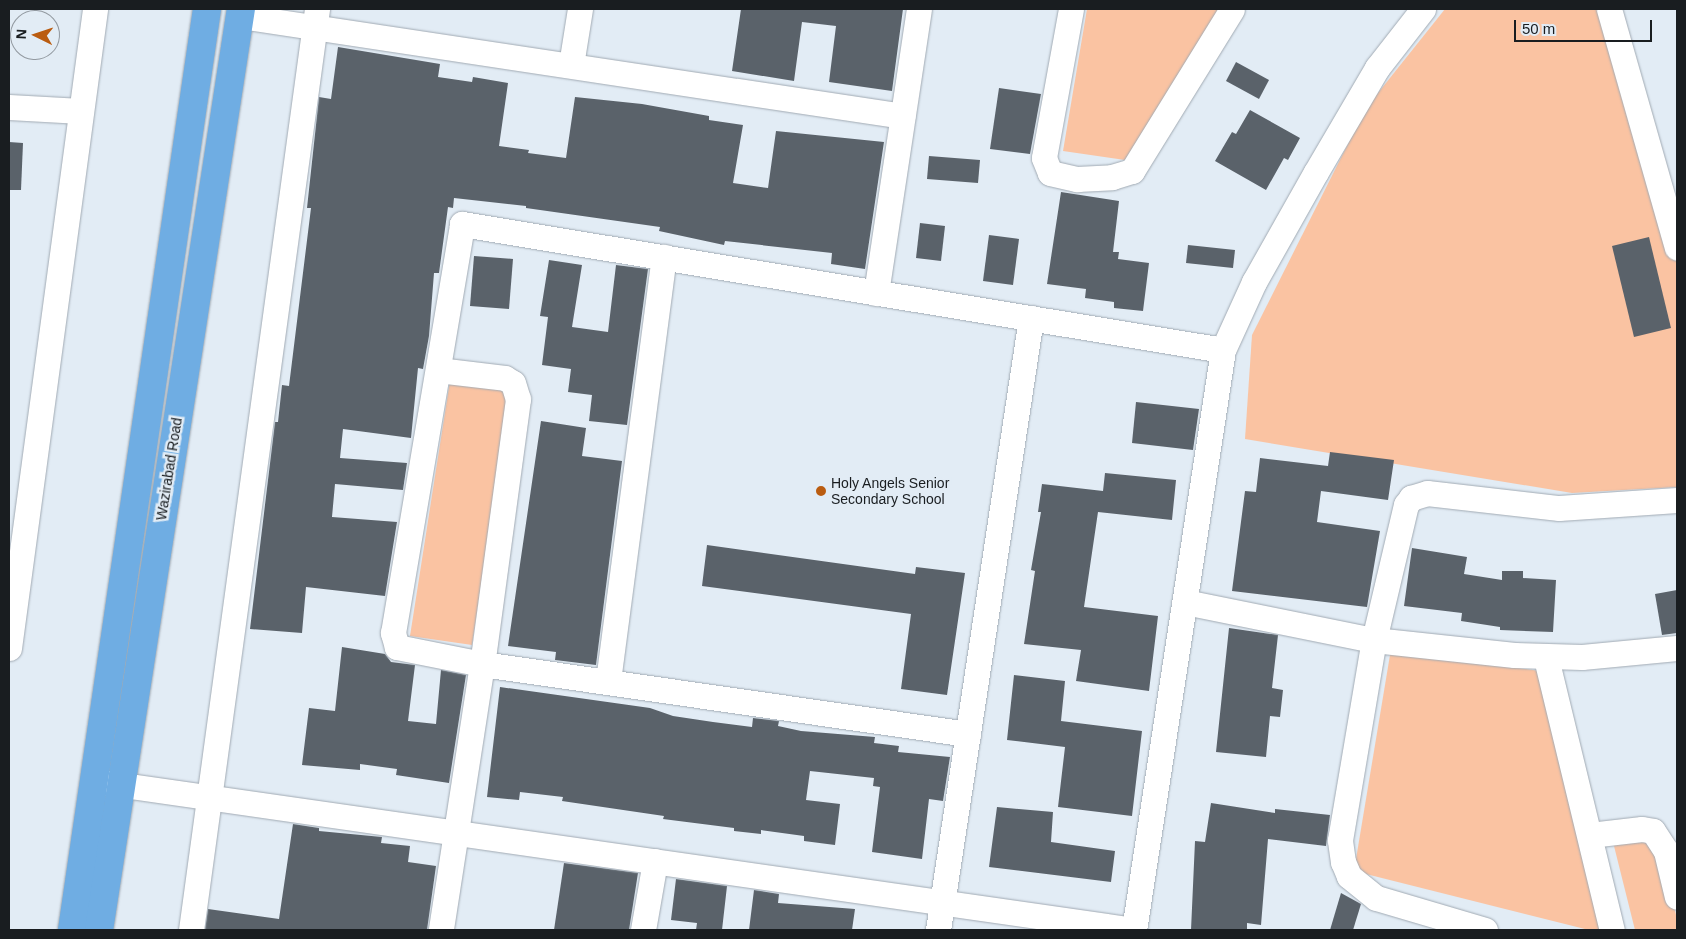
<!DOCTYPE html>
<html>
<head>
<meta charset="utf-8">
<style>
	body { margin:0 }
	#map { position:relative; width:1686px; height:939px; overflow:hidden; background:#e2ecf5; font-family:Helvetica,sans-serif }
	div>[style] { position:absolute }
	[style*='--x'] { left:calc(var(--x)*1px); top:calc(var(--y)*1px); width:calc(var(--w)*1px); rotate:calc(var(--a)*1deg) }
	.green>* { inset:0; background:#fac3a2 }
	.building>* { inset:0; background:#5a626a }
	.roads { filter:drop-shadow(0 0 1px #a1aab3) drop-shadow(0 0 1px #a1aab3) }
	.minor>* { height:25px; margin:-12.5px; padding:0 12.5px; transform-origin:12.5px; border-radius:12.5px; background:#fff }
	.highway>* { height:28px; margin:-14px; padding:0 14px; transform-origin:14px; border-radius:14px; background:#6fade3 }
	.dots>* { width:14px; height:14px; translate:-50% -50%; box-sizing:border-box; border:2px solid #e2ecf5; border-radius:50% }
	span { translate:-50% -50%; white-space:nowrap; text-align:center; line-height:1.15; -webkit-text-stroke:5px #e2ecf5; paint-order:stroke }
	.street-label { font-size:14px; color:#191d20 }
	.poi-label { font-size:14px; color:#191d20 }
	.left { translate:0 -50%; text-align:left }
	.frame { position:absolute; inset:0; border:10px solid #191d20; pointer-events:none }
	.north { position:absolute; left:10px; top:10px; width:50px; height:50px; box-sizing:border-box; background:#e2ecf5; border:1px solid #9299a0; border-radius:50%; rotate:274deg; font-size:14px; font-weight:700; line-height:20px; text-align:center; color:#191d20 }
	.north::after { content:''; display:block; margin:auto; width:18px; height:22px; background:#ba5c10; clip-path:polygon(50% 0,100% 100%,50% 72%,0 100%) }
	.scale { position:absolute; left:1514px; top:20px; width:138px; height:22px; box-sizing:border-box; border:2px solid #191d20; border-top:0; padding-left:6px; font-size:15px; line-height:18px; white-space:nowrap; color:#191d20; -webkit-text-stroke:4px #e2ecf5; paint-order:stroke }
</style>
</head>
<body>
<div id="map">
	<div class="green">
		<i style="clip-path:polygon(1087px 9px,1220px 9px,1125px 160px,1063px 151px)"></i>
		<i style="clip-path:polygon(1445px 9px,1614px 9px,1677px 253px,1677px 487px,1572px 493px,1245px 439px,1252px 335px,1366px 108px)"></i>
		<i style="clip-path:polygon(451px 374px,512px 383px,472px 645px,410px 636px)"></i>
		<i style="clip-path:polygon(1391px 649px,1540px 671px,1610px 930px,1589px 930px,1354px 871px)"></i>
		<i style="clip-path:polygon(1654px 824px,1677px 919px,1677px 930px,1635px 930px,1610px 830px)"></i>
	</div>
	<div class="building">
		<i style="clip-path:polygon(741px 9px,903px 9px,892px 91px,829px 82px,836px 26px,802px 22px,794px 81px,732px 71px)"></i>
		<i style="clip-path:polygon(338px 47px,440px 64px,438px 77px,472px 82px,473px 77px,508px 83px,499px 146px,529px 150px,528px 153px,566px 158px,575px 97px,642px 104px,709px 116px,709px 120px,743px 125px,733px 183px,768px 188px,776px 131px,884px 142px,865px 269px,831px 264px,832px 253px,725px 241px,724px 245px,659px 231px,660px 227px,526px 208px,526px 206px,454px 198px,453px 208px,448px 207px,439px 273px,434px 273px,429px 336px,423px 369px,418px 368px,411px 438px,343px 429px,340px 458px,407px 463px,403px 490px,335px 484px,332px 517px,397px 522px,385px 596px,306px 587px,302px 633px,250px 629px,275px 422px,278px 422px,282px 385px,289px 386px,311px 208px,307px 208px,319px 97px,331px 99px)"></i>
		<i style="clip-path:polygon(1236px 62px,1269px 80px,1259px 99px,1226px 81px)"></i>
		<i style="clip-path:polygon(999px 88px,1041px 94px,1030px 154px,990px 149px)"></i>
		<i style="clip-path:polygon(1250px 110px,1300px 138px,1288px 160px,1284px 158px,1266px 190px,1215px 161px,1232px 132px,1236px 134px)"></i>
		<i style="clip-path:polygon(9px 142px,23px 143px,21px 190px,9px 190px)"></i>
		<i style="clip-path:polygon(929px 156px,980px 160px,978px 183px,927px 179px)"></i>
		<i style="clip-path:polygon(1061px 192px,1119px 201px,1113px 252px,1119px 252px,1118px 259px,1149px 263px,1143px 311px,1114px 308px,1114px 302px,1085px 298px,1086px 289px,1047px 284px)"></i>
		<i style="clip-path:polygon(920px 223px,945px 226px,941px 261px,916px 258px)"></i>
		<i style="clip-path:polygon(989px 235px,1019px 239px,1013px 285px,983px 281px)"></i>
		<i style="clip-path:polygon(1649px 237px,1671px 328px,1634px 337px,1612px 246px)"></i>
		<i style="clip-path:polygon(1188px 245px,1235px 250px,1233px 268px,1186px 263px)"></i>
		<i style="clip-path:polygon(474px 256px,513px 259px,509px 309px,470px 306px)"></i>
		<i style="clip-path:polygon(549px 260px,582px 265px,572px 327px,608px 332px,616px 265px,648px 269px,627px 425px,589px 421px,592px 395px,568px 392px,571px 369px,542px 365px,548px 317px,540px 316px)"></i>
		<i style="clip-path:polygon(1136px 402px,1199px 409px,1193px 450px,1132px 443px)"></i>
		<i style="clip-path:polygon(541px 421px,586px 428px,582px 456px,622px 461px,596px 665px,555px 660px,556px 652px,508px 646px)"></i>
		<i style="clip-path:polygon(1330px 452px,1394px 460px,1388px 500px,1321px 491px,1317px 522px,1380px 531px,1367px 607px,1232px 591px,1245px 491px,1256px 492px,1260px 458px,1328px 466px)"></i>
		<i style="clip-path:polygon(1105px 473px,1176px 480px,1172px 520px,1098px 512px,1084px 607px,1158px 616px,1149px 691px,1076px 681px,1081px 650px,1024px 644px,1035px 571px,1031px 570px,1041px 512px,1038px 512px,1042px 484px,1103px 491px)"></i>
		<i style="clip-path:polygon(707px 545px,915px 574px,916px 567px,965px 573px,947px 695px,901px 689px,911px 614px,702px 586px)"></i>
		<i style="clip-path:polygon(1412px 548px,1467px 557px,1464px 574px,1502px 580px,1502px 571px,1523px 571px,1523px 578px,1556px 580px,1553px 632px,1500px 630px,1500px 627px,1461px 621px,1462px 613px,1404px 606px)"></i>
		<i style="clip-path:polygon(1677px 590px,1677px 633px,1662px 635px,1655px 594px)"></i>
		<i style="clip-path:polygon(1229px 628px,1278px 635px,1272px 688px,1283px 690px,1280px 717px,1270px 716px,1266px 757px,1216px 752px)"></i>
		<i style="clip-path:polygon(342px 647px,385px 654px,391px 662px,415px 665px,408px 721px,436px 724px,441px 670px,466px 675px,449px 783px,396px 775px,397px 769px,360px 764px,360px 770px,302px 765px,309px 708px,335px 711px)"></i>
		<i style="clip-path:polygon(1014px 675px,1065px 681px,1061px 721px,1142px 731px,1132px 816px,1058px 807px,1065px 747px,1007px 740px)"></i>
		<i style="clip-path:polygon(500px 687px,650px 708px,673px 716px,713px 722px,752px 727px,753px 718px,779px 721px,778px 726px,801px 731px,875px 737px,874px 743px,899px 746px,898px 752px,950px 757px,943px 801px,929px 799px,922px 859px,872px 852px,880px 787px,873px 786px,874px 778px,810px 771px,806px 800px,840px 804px,835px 845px,804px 841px,804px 836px,761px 830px,761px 834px,734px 831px,734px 828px,663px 819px,664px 816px,562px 801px,563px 797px,520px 792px,519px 800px,487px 797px)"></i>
		<i style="clip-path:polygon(1211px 803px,1275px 813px,1275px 809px,1330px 815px,1326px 846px,1268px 839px,1261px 925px,1247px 923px,1247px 930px,1191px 930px,1195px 841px,1205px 842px)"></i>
		<i style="clip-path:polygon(997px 807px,1053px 812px,1051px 842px,1115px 851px,1111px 882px,989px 867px)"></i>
		<i style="clip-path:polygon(293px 824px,319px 828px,319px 831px,382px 837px,381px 843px,410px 846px,408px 862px,436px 866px,427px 930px,205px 930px,208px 909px,279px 919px)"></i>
		<i style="clip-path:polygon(564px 863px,638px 873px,629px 930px,554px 930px)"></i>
		<i style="clip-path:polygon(676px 879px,727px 886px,722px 930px,696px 930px,697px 923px,671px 920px)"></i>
		<i style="clip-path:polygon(754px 890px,779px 894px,778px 903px,855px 909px,852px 930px,749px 930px)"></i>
		<i style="clip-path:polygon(1341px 893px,1361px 904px,1353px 930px,1330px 930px)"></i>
	</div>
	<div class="roads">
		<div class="minor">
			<i style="--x:1071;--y:9;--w:151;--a:100.3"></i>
			<i style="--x:1044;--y:158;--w:16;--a:68"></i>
			<i style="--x:1050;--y:173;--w:28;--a:13"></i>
			<i style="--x:1077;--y:179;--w:35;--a:-3"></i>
			<i style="--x:1112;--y:177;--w:21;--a:-17"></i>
			<i style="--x:1132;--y:171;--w:190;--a:-58.3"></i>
			<i style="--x:1609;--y:9;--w:248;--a:74.1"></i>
			<i style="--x:240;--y:16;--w:670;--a:8.58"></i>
			<i style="--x:571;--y:65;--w:57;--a:-80.9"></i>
			<i style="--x:9;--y:107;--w:72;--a:3.2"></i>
			<i style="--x:876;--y:293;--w:287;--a:-81.4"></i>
			<i style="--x:438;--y:370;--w:67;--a:6.8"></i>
			<i style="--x:505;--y:378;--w:9;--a:32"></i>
			<i style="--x:513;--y:383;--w:17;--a:73"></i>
			<i style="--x:518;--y:399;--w:267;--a:97.7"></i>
			<i style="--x:482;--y:664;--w:269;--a:98.8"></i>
			<i style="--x:1185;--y:602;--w:193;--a:11.4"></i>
			<i style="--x:1374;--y:640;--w:141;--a:6.1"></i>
			<i style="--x:1514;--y:655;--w:68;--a:1.7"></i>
			<i style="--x:1582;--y:657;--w:95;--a:-5.4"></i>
			<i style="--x:9;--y:648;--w:645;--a:-82.33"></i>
			<i style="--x:1546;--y:658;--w:280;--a:76.4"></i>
			<i style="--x:608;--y:681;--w:428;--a:-82.5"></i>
			<i style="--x:968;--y:734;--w:491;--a:-171.8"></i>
			<i style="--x:482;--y:664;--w:87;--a:-168.7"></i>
			<i style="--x:397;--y:647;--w:15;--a:-106"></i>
			<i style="--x:393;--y:633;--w:415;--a:-80.4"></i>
			<i style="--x:462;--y:224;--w:771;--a:9.4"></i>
			<i style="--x:102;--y:782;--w:1043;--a:8.16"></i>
			<i style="--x:1590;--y:835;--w:52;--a:-6.6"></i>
			<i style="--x:1642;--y:829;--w:11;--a:10"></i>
			<i style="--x:1653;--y:831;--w:24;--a:57"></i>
			<i style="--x:1666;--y:851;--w:47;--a:76.6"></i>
			<i style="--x:191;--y:930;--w:930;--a:-82.21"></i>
			<i style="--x:643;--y:930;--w:70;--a:-80.1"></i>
			<i style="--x:938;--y:930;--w:619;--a:-81.36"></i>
			<i style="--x:1134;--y:930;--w:587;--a:-81.28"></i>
			<i style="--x:1223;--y:350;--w:75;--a:-65.5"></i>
			<i style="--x:1254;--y:282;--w:126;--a:-60.6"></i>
			<i style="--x:1316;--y:172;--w:121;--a:-59.6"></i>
			<i style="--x:1377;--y:68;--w:75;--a:-52.1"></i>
			<i style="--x:1485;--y:930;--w:114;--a:-163.6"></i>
			<i style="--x:1376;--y:898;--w:35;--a:-141"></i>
			<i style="--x:1349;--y:876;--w:15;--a:-113"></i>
			<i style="--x:1343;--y:862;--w:22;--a:-98"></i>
			<i style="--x:1340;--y:840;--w:203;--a:-80.4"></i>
			<i style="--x:1374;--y:640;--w:139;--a:-76.7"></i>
			<i style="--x:1406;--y:505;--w:9;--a:-54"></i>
			<i style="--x:1411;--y:498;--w:17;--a:-17"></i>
			<i style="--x:1427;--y:493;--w:133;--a:6.5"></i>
			<i style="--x:1559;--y:508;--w:118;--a:-3.9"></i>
		</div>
		<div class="highway">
			<i style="--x:72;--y:930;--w:931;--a:-81.66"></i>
			<i style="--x:99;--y:930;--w:932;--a:-81.24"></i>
		</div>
	</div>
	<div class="dots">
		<i style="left:821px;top:491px;background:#ba5c10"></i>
	</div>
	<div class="street-label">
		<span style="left:169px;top:469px;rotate:-81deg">Wazirabad Road</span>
	</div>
	<div class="poi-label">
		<span class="left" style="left:831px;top:491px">Holy Angels Senior<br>Secondary School</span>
	</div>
	<div class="frame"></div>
	<div class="north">N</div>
	<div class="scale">50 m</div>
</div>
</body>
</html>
